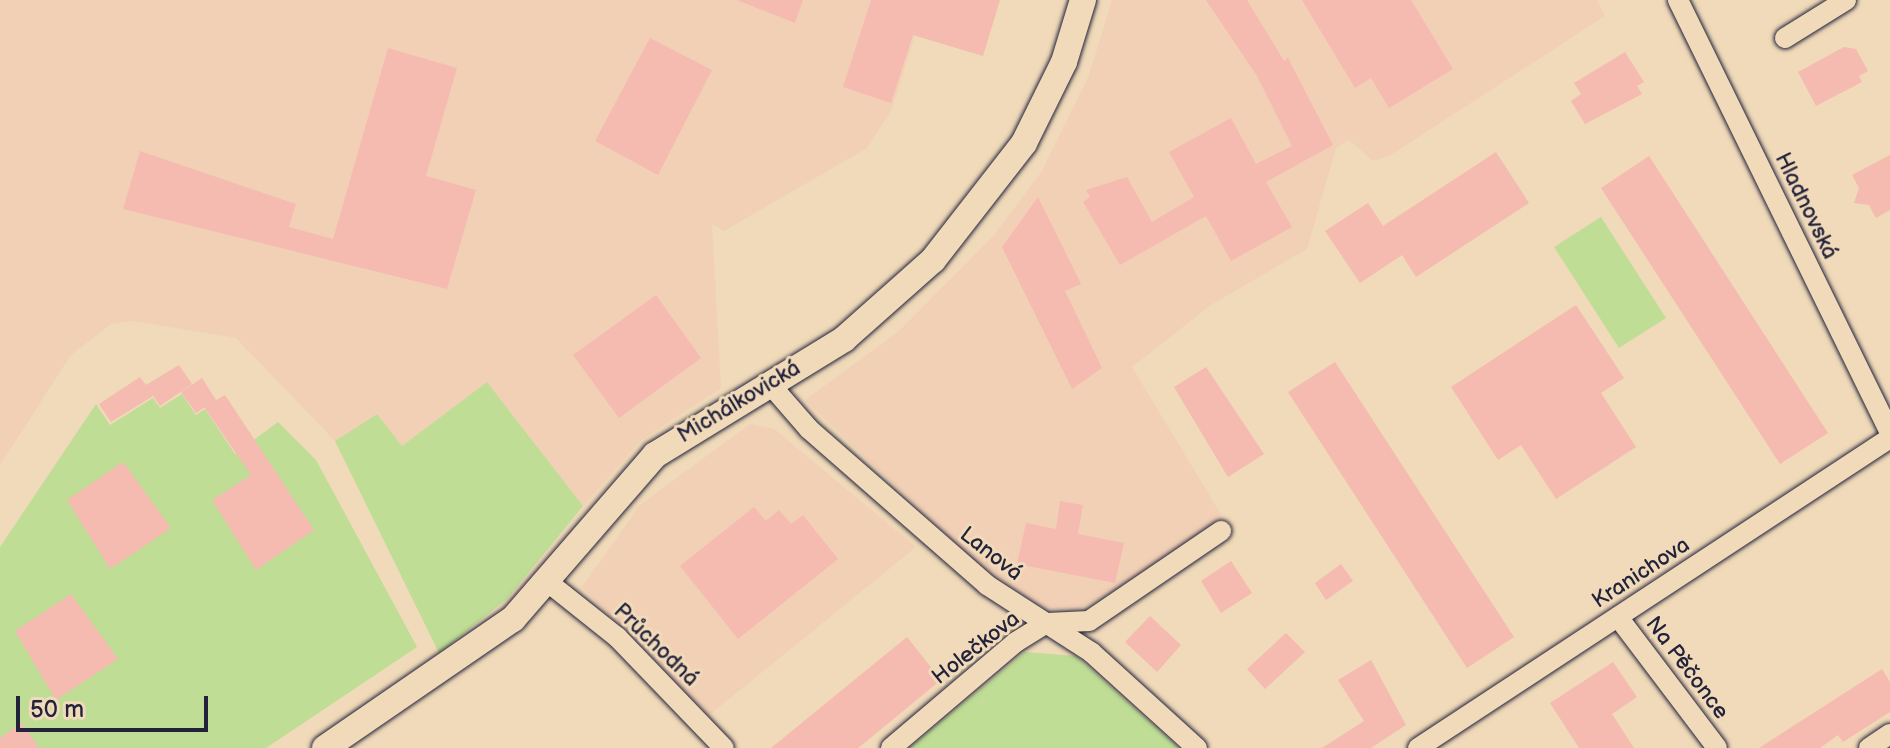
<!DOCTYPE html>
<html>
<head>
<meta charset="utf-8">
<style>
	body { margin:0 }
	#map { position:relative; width:1890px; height:748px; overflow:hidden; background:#f0dab9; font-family:"Balsamiq Sans",sans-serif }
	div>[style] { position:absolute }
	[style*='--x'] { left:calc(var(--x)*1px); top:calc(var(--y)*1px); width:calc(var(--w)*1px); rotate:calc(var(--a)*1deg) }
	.built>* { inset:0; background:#f2d0b6 }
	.green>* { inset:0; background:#bfdd95 }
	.building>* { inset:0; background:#f5bab0 }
	.roads { filter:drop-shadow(0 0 2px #22223b) drop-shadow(0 0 2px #22223b) }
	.minor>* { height:20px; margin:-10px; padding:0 10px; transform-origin:10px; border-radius:10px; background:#f0dab9 }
	.tertiary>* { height:26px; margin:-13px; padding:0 13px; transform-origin:13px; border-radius:13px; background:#f0dab9 }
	span { translate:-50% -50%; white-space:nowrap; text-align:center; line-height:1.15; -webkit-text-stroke:6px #f0dab9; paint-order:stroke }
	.street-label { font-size:22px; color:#22223b }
	.scale { position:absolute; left:16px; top:696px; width:192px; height:36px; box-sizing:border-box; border:4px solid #22223b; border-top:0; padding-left:10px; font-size:24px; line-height:28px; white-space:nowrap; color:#22223b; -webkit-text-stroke:6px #f0dab9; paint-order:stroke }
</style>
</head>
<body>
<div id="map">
	<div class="built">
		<i style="clip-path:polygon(0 0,926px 0,892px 109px,867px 148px,724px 231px,712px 224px,721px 388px,641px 440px,583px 506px,487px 382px,402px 446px,377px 414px,335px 441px,236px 338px,133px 321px,111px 324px,71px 355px,0 465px)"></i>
		<i style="clip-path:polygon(1112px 0,1597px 0,1605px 16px,1389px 156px,1373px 161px,1349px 140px,1336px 148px,1307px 249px,1211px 305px,1132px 367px,1225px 521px,1116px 593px,1077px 609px,1046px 609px,976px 563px,805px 400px,898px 332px,995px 234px,1042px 171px,1088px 78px)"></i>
		<i style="clip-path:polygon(750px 424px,774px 429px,916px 547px,708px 716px,582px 587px,640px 505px)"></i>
	</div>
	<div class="green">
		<i style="clip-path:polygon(1601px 217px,1666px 318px,1619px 348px,1554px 247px)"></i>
		<i style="clip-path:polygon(487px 382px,583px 506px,507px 599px,439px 653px,335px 441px,377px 414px,402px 446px)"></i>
		<i style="clip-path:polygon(182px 394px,196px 415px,205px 409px,235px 454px,278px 422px,316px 460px,417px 647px,266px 748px,0 748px,0 547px,96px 404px,110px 425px,153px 398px,160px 408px)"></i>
		<i style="clip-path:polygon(1025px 652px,1076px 656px,1179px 748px,909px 748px)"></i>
	</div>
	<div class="building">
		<i style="clip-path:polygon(737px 0,803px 0,795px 23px)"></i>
		<i style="clip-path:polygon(871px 0,1000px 0,983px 56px,913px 35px,891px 103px,843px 87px)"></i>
		<i style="clip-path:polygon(1206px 0,1247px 0,1284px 61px,1288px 58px,1333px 145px,1266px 182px,1292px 227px,1231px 261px,1206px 216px,1120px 265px,1083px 202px,1090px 197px,1086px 190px,1127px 177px,1152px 222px,1194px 197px,1169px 152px,1231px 118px,1256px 164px,1292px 146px,1257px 76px)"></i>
		<i style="clip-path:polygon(1302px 0,1411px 0,1453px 69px,1389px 108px,1371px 78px,1355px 88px)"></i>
		<i style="clip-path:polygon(650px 38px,712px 70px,658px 175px,595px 141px)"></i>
		<i style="clip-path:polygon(1844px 47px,1856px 49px,1868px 71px,1859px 76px,1862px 82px,1816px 106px,1798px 72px)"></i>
		<i style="clip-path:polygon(388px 48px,457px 68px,426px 176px,476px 190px,447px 289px,123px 209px,140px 151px,296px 204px,289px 227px,333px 239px)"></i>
		<i style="clip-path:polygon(1625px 52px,1644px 82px,1637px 86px,1642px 94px,1585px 124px,1571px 101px,1581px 94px,1574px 83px)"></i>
		<i style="clip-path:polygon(1496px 152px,1529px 203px,1416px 277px,1402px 255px,1360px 283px,1325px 231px,1368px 203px,1383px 226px)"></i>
		<i style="clip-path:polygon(1890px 155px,1890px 210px,1876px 218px,1869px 205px,1854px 203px,1859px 188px,1852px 175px)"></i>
		<i style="clip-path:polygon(1649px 156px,1828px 433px,1780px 464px,1601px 188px)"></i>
		<i style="clip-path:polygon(1038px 197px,1081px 284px,1065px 291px,1102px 368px,1072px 389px,1002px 247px)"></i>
		<i style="clip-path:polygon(656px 295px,701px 358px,619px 418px,573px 355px)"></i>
		<i style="clip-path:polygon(1576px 305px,1624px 378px,1601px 393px,1636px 447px,1556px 499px,1521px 445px,1498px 460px,1451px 387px)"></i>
		<i style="clip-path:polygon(1335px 362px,1514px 637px,1467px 668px,1288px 392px)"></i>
		<i style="clip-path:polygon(179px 365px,192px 384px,160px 406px,148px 388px,153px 396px,111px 422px,99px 404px,140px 377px,146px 385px)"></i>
		<i style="clip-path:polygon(1206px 367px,1264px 454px,1228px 477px,1174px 387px)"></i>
		<i style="clip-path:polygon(202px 378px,216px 400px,196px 413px,181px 392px)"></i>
		<i style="clip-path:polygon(225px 395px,314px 530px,256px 570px,212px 500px,251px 475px,204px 407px)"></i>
		<i style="clip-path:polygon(123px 462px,171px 528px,110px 569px,67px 500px)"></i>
		<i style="clip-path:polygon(1060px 501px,1083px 505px,1078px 534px,1124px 543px,1115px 583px,1017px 564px,1026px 523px,1056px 529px)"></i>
		<i style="clip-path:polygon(754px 507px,766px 521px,779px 510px,791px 524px,803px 515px,838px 559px,738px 639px,680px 566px)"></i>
		<i style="clip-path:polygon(1231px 561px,1252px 593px,1221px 613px,1201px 581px)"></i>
		<i style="clip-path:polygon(1341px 564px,1353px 581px,1326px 600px,1315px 583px)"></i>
		<i style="clip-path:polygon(71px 594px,118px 659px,56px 700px,15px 631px)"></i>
		<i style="clip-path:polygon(1150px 616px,1181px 645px,1157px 672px,1125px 642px)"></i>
		<i style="clip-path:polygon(1286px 633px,1305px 652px,1265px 689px,1247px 669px)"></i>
		<i style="clip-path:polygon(907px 637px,941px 680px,858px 748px,771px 748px)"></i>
		<i style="clip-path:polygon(1371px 660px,1406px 725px,1371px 748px,1322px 748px,1364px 721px,1338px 680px)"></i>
		<i style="clip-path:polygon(1613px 662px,1637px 697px,1612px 714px,1634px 748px,1579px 748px,1550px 703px)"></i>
		<i style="clip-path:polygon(1882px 669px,1890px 682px,1890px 712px,1843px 742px,1838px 735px,1820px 748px,1759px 748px)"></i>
		<i style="clip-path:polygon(22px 723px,39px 748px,0 748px,0 738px)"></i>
	</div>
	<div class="roads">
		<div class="minor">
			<i style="--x:1678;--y:0;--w:482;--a:63.9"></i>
			<i style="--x:1785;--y:38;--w:72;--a:-31.9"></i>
			<i style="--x:769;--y:383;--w:61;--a:49"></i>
			<i style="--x:809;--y:429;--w:237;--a:41.2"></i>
			<i style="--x:987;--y:585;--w:124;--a:32.8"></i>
			<i style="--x:1091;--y:652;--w:143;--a:42.2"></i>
			<i style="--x:549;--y:583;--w:87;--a:38.5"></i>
			<i style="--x:617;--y:637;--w:154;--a:46.1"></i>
			<i style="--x:1618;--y:617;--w:164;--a:52.9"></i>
			<i style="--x:891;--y:748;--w:164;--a:-40.3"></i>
			<i style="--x:1016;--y:642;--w:36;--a:-32"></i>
			<i style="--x:1047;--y:623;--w:42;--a:-2.7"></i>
			<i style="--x:1089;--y:621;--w:160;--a:-34.3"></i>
			<i style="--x:1418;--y:748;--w:565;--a:-33.3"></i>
			<i style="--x:1869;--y:748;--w:25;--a:-34"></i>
		</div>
		<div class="tertiary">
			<i style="--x:325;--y:748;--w:228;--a:-34.5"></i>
			<i style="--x:513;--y:619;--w:217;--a:-49.1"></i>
			<i style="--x:655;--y:455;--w:222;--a:-31.5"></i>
			<i style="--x:844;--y:339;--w:119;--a:-41.6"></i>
			<i style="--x:933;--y:260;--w:148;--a:-52.1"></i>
			<i style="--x:1024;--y:143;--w:90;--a:-63.7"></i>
			<i style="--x:1064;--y:62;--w:65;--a:-73"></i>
		</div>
	</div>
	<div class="street-label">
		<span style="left:1806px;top:206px;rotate:64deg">Hladnovská</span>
		<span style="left:739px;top:402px;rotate:-31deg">Michálkovická</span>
		<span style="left:991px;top:554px;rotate:38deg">Lanová</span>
		<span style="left:1641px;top:573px;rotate:-33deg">Kranichova</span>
		<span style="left:656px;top:645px;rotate:44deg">Průchodná</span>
		<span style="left:976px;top:648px;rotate:-38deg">Holečkova</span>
		<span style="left:1687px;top:668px;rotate:53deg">Na Pěčonce</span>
	</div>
	<div class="scale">50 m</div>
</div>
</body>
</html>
